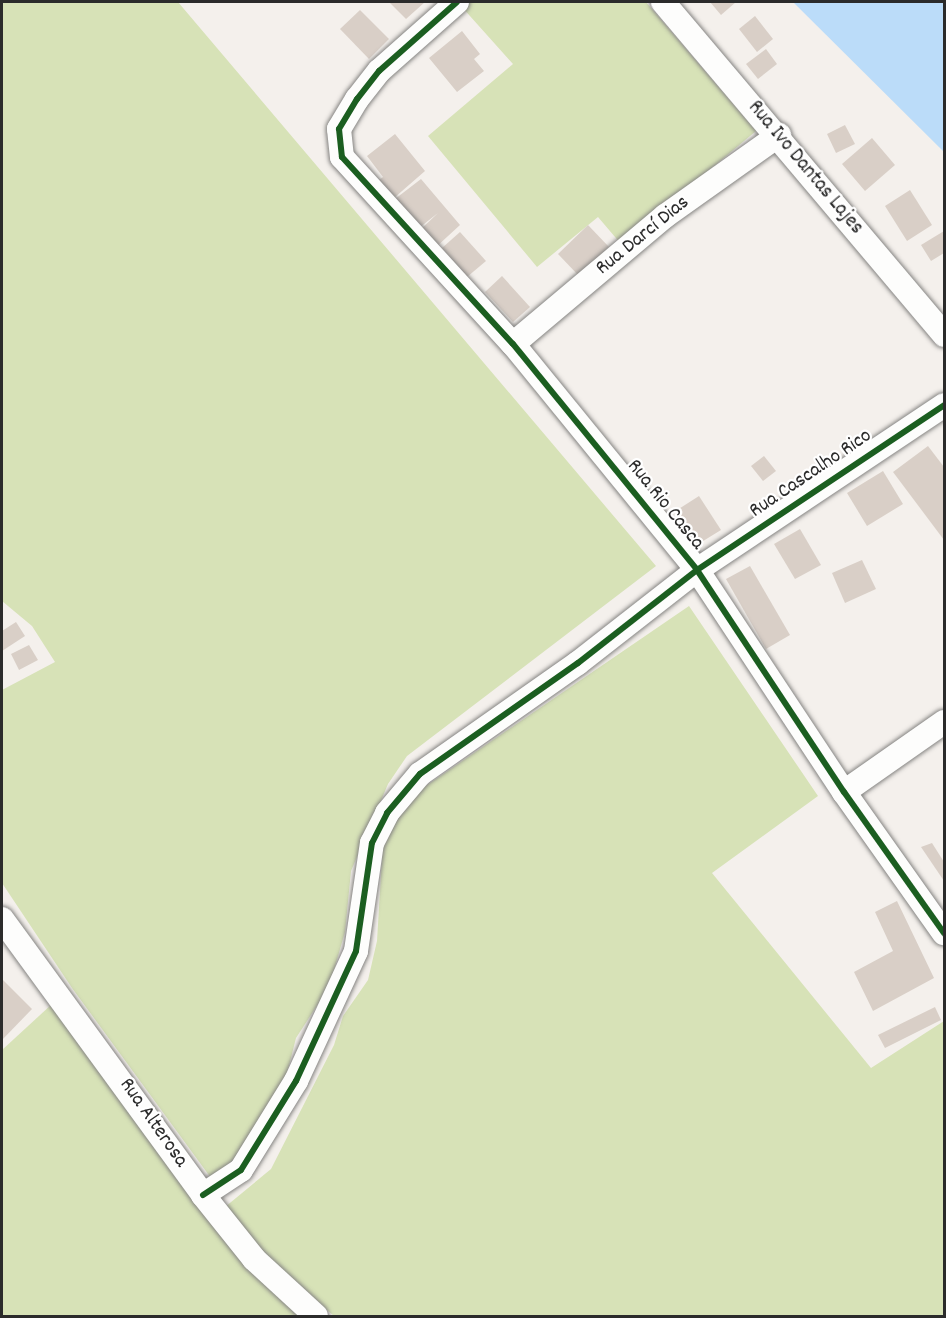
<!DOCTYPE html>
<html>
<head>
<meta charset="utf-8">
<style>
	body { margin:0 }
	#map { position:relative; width:946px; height:1318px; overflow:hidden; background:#f4f0ec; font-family:Dekko,sans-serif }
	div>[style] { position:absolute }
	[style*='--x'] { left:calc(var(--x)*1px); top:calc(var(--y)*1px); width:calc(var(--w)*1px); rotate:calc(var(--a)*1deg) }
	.green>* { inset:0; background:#d7e2b7 }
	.water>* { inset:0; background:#bbdcf9 }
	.building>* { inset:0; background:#d9cfc7 }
	.roads { filter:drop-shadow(0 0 2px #858482) drop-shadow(0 0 2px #858482) }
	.minor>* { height:24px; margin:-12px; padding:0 12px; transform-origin:12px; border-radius:12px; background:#fdfdfc }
	.cycleway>* { height:6px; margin:-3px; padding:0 3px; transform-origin:3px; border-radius:3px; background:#1b5e20 }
	span { translate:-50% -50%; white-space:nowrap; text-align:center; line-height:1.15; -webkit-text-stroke:4.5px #fff; paint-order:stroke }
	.street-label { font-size:21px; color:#2b2b2b }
	.frame { position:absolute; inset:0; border:3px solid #2b2b2b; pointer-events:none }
</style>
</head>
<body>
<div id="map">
	<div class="green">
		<i style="clip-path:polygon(2px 2px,178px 2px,656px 566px,407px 756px,388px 784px,351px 871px,345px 932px,329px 987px,296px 1038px,283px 1089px,240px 1158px,211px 1178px,72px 988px,2px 883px,2px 690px,55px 662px,32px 626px,2px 601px)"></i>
		<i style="clip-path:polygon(466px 2px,646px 2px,756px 131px,621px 244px,598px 217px,537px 267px,428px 136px,513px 64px,461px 6px)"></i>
		<i style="clip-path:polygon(689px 606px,818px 796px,712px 873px,871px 1068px,944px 1021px,944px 1316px,334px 1316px,260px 1253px,225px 1207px,271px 1169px,334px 1045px,343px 1016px,368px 980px,377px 941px,383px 841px,414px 794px)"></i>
		<i style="clip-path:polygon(52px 1004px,303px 1316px,2px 1316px,2px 1050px)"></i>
	</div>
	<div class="water">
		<i style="clip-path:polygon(793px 2px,944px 2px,944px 152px)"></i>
	</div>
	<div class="building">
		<i style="clip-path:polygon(389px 2px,425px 2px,406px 19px)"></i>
		<i style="clip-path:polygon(710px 2px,736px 2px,721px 15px)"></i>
		<i style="clip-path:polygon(360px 10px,389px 39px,369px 59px,340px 29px)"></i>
		<i style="clip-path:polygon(755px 16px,773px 39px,757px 52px,739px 29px)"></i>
		<i style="clip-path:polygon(462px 31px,480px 54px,474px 59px,484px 71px,457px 92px,429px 58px)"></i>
		<i style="clip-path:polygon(766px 49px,777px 64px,758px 79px,746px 64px)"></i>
		<i style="clip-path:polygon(845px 125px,855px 144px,836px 153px,827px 134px)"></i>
		<i style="clip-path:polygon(395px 134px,425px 171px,394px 198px,379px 180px,383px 177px,367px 156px)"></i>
		<i style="clip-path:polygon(872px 138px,895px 165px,865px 191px,842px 164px)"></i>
		<i style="clip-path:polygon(421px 179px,460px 225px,435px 248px,419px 231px,438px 213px,419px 228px,395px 199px)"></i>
		<i style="clip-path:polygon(910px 190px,932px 225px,907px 241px,885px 206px)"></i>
		<i style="clip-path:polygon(588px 225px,609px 247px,579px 276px,558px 254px)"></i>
		<i style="clip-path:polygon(944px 231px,944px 253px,931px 261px,921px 245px)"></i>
		<i style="clip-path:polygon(460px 232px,486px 261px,467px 277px,442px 248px)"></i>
		<i style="clip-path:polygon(502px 276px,530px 307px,513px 322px,485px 292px)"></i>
		<i style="clip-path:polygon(928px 446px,944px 467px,944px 540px,893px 472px)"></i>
		<i style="clip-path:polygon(764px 456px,776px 471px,763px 481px,751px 466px)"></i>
		<i style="clip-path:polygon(883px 471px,903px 504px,867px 526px,847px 493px)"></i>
		<i style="clip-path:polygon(699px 496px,721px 530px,695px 546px,674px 512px)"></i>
		<i style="clip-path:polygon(800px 529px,821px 565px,795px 579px,774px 544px)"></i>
		<i style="clip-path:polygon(862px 560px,876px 589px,845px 603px,832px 573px)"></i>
		<i style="clip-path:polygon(750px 566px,790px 635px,766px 649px,726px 579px)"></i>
		<i style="clip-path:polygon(16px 622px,25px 636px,2px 651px,2px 631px)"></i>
		<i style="clip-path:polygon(29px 645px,38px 660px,19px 670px,11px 654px)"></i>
		<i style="clip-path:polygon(932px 843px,944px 862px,944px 881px,921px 847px)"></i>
		<i style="clip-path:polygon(897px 901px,934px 978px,873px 1011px,854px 972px,893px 951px,875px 912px)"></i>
		<i style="clip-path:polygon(2px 979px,32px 1009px,2px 1040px)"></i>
		<i style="clip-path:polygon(935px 1007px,941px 1020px,885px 1048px,878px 1035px)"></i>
	</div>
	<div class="roads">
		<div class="minor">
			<i style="--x:457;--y:2;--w:104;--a:138.5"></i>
			<i style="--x:379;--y:71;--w:36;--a:128"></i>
			<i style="--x:357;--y:99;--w:35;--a:121"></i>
			<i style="--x:339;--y:129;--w:28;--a:84"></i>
			<i style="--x:342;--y:157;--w:253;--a:47.6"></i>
			<i style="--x:513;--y:344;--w:291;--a:50.8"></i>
			<i style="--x:697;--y:570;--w:266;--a:56.5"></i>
			<i style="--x:844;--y:792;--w:173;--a:54.7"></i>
			<i style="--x:663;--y:2;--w:436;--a:49.8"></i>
			<i style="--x:513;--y:344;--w:199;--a:-40.1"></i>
			<i style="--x:665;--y:216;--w:140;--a:-35.4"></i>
			<i style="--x:844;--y:792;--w:122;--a:-35"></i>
			<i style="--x:2;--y:919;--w:341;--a:53.9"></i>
			<i style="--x:203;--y:1195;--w:82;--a:51.4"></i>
			<i style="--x:254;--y:1259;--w:84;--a:42.6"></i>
			<i style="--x:203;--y:1195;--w:45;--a:-33.3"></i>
			<i style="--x:241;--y:1170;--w:105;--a:-58.3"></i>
			<i style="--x:296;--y:1081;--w:143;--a:-65.2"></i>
			<i style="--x:356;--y:951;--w:109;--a:-81.6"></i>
			<i style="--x:372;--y:843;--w:34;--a:-63"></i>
			<i style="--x:387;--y:813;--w:51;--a:-49.8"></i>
			<i style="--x:420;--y:774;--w:193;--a:-35.1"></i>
			<i style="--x:578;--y:663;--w:151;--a:-38"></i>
			<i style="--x:697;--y:570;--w:297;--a:-33.7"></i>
		</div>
	</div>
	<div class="cycleway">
		<i style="--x:457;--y:2;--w:104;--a:138.5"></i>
		<i style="--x:379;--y:71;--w:36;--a:128"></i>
		<i style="--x:357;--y:99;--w:35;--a:121"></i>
		<i style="--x:339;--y:129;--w:28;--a:84"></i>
		<i style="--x:342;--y:157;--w:253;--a:47.6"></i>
		<i style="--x:513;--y:344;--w:291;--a:50.8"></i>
		<i style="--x:697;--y:570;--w:266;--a:56.5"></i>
		<i style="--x:844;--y:792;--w:173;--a:54.7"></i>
		<i style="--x:203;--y:1195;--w:45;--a:-33.3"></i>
		<i style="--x:241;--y:1170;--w:105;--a:-58.3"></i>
		<i style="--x:296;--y:1081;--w:143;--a:-65.2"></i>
		<i style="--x:356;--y:951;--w:109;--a:-81.6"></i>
		<i style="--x:372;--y:843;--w:34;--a:-63"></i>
		<i style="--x:387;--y:813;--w:51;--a:-49.8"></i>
		<i style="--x:420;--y:774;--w:193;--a:-35.1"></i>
		<i style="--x:578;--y:663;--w:151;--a:-38"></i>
		<i style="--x:697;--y:570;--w:297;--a:-33.7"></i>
	</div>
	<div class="street-label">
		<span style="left:805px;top:168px;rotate:50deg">Rua Ivo Dantas Lajes</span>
		<span style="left:643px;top:236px;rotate:-39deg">Rua Darcí Dias</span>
		<span style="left:811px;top:474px;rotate:-34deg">Rua Cascalho Rico</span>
		<span style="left:665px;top:505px;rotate:51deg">Rua Rio Casca</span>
		<span style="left:153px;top:1123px;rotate:55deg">Rua Alterosa</span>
	</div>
	<div class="frame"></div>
</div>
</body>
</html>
